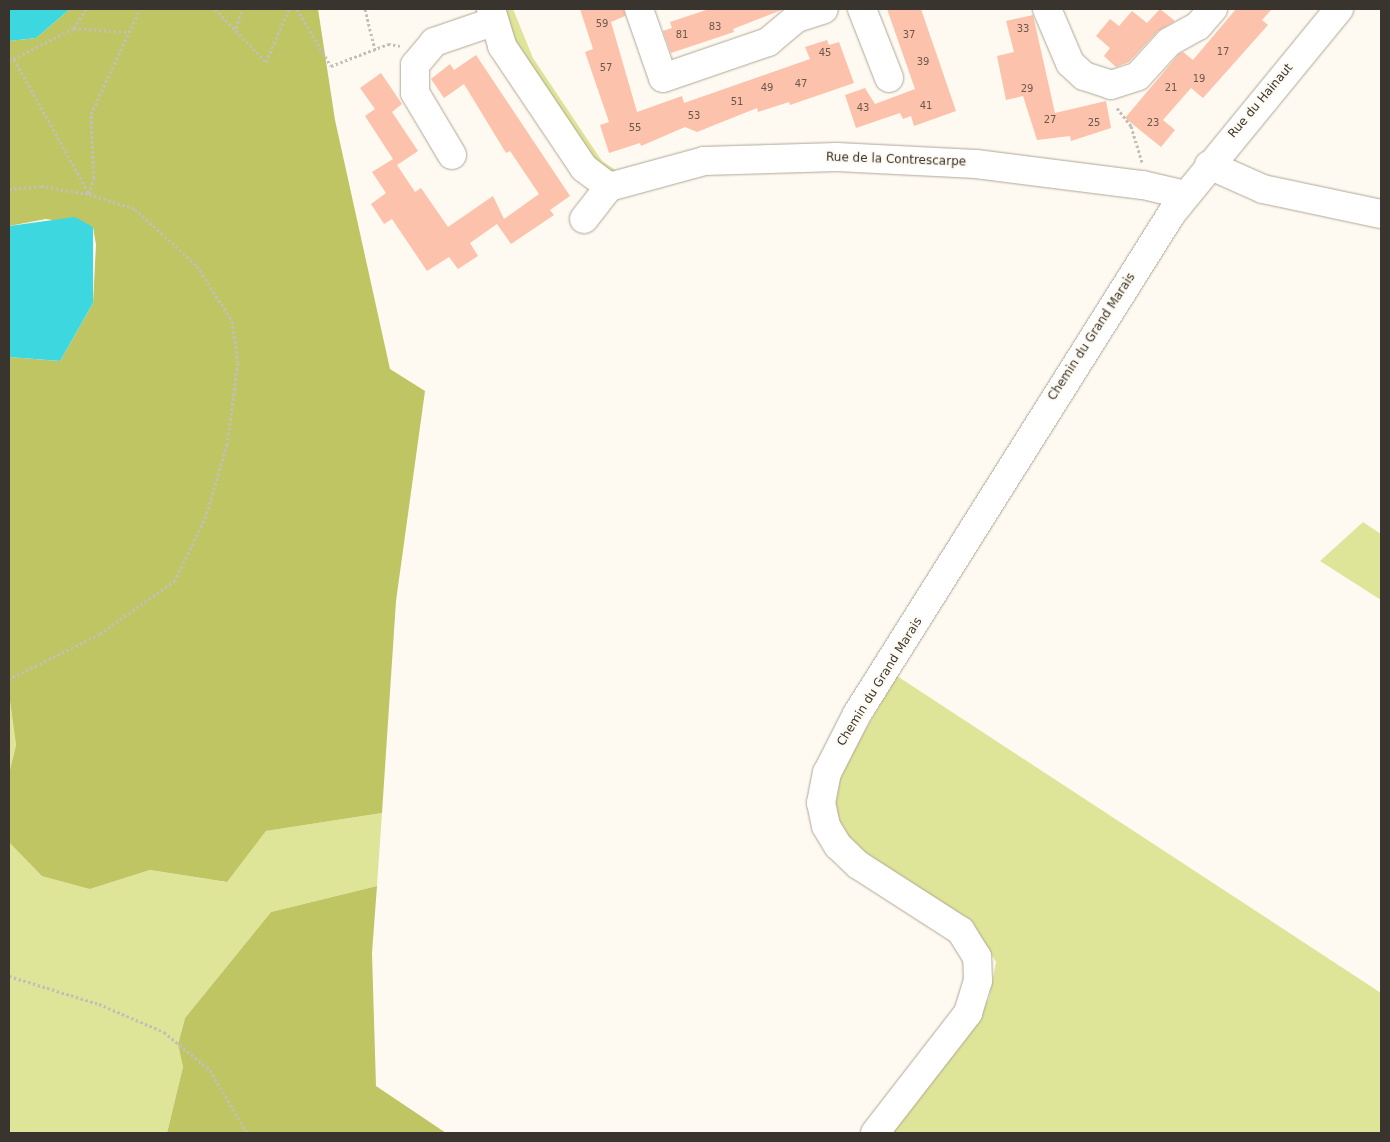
<!DOCTYPE html>
<html>
<head>
<meta charset="utf-8">
<style>
	body { margin:0 }
	#map { position:relative; width:1390px; height:1142px; overflow:hidden; background:#fefaf2; font-family:"DejaVu Sans",sans-serif }
	div>[style] { position:absolute }
	[style*='--x'] { left:calc(var(--x)*1px); top:calc(var(--y)*1px); width:calc(var(--w)*1px); rotate:calc(var(--a)*1deg) }
	.green>* { inset:0; background:#dfe598 }
	.forest>* { inset:0; background:#bfc562 }
	.water>* { inset:0; background:#3cd7df }
	.building>* { inset:0; background:#fcc2ab }
	.path>* { height:3px; margin-top:-1.5px; transform-origin:0; background:repeating-linear-gradient(90deg,#c3bfb7 0 2.5px,transparent 0 5px) }
	.roads { filter:drop-shadow(0 0 1px #b0a695) drop-shadow(0 0 1px #b0a695) }
	.minor>* { height:28px; margin:-14px; padding:0 14px; transform-origin:14px; border-radius:14px; background:#fff }
	span { translate:-50% -50%; white-space:nowrap; text-align:center; line-height:1.15; -webkit-text-stroke:4px #fefaf2; paint-order:stroke }
	.number-label { font-size:10px; color:#6a584d }
	.number-label span { -webkit-text-stroke-width:0 }
	.street-label { font-size:12px; color:#39352e }
	.frame { position:absolute; inset:0; border:10px solid #39352e; pointer-events:none }
</style>
</head>
<body>
<div id="map">
	<div class="green">
		<i style="clip-path:polygon(503px 9px,513px 9px,533px 58px,602px 161px,620px 173px,602px 173px,517px 54px)"></i>
		<i style="clip-path:polygon(1363px 522px,1381px 534px,1381px 600px,1320px 561px)"></i>
		<i style="clip-path:polygon(897px 676px,1381px 993px,1381px 1133px,888px 1133px,970px 1031px,989px 998px,996px 962px,971px 920px,871px 863px,844px 834px,833px 800px,844px 766px)"></i>
		<i style="clip-path:polygon(9px 694px,16px 745px,9px 774px)"></i>
		<i style="clip-path:polygon(382px 813px,377px 886px,271px 912px,185px 1018px,178px 1043px,183px 1067px,167px 1133px,9px 1133px,9px 842px,90px 889px,150px 870px,226px 882px,266px 831px)"></i>
	</div>
	<div class="forest">
		<i style="clip-path:polygon(70px 9px,318px 9px,335px 120px,390px 369px,425px 391px,396px 601px,382px 813px,266px 831px,227px 882px,150px 870px,90px 889px,42px 876px,9px 842px,9px 774px,16px 745px,9px 694px,9px 357px,60px 361px,93px 303px,96px 245px,93px 227px,46px 219px,9px 226px,9px 41px,36px 38px)"></i>
		<i style="clip-path:polygon(377px 886px,372px 953px,376px 1086px,446px 1133px,167px 1133px,183px 1067px,178px 1044px,185px 1018px,271px 912px)"></i>
	</div>
	<div class="water">
		<i style="clip-path:polygon(9px 9px,70px 9px,36px 38px,9px 41px)"></i>
		<i style="clip-path:polygon(75px 217px,93px 227px,93px 303px,60px 361px,9px 357px,9px 226px)"></i>
	</div>
	<div class="building">
		<i style="clip-path:polygon(580px 9px,624px 9px,625px 16px,611px 22px,637px 112px,682px 96px,684px 103px,810px 59px,805px 47px,827px 40px,829px 45px,839px 42px,854px 83px,790px 105px,789px 102px,758px 112px,757px 108px,697px 132px,685px 127px,641px 146px,640px 143px,609px 153px,600px 125px,609px 122px,585px 52px,593px 49px)"></i>
		<i style="clip-path:polygon(709px 9px,784px 9px,733px 29px,734px 32px,671px 53px,663px 31px,672px 28px,670px 22px)"></i>
		<i style="clip-path:polygon(887px 9px,921px 9px,956px 111px,914px 126px,911px 116px,903px 119px,900px 113px,856px 128px,845px 95px,865px 88px,875px 104px,915px 89px)"></i>
		<i style="clip-path:polygon(1160px 9px,1175px 21px,1158px 31px,1129px 62px,1116px 67px,1104px 56px,1110px 48px,1096px 36px,1110px 19px,1119px 26px,1132px 11px,1147px 23px)"></i>
		<i style="clip-path:polygon(1236px 9px,1272px 9px,1262px 20px,1268px 25px,1203px 98px,1191px 88px,1163px 120px,1175px 130px,1161px 147px,1125px 118px,1179px 54px,1183px 52px,1193px 60px)"></i>
		<i style="clip-path:polygon(1033px 15px,1055px 113px,1106px 101px,1111px 128px,1071px 141px,1070px 136px,1037px 140px,1023px 96px,1006px 100px,997px 56px,1014px 52px,1006px 21px)"></i>
		<i style="clip-path:polygon(476px 55px,570px 196px,550px 210px,554px 215px,511px 244px,497px 224px,470px 243px,478px 256px,458px 269px,449px 257px,427px 271px,392px 219px,384px 224px,371px 204px,386px 193px,372px 172px,393px 159px,365px 116px,375px 109px,360px 88px,381px 73px,402px 104px,392px 112px,418px 151px,397px 165px,415px 192px,421px 188px,448px 227px,493px 196px,504px 219px,539px 194px,510px 151px,506px 153px,464px 84px,444px 98px,431px 79px,450px 64px,454px 70px)"></i>
	</div>
	<div class="path">
		<i style="--x:215;--y:9;--w:74;--a:46.1"></i>
		<i style="--x:266;--y:62;--w:58;--a:-66.5"></i>
		<i style="--x:297;--y:9;--w:66;--a:59.2"></i>
		<i style="--x:331;--y:66;--w:61;--a:-21.1"></i>
		<i style="--x:388;--y:44;--w:12;--a:9"></i>
		<i style="--x:365;--y:9;--w:42;--a:76.3"></i>
		<i style="--x:74;--y:28;--w:22;--a:-58"></i>
		<i style="--x:236;--y:28;--w:20;--a:-72"></i>
		<i style="--x:14;--y:59;--w:154;--a:60.9"></i>
		<i style="--x:9;--y:61;--w:73;--a:-26.9"></i>
		<i style="--x:74;--y:28;--w:52;--a:4.4"></i>
		<i style="--x:1117;--y:108;--w:23;--a:52"></i>
		<i style="--x:1131;--y:126;--w:38;--a:73"></i>
		<i style="--x:9;--y:189;--w:32;--a:-5"></i>
		<i style="--x:41;--y:186;--w:49;--a:9.5"></i>
		<i style="--x:89;--y:194;--w:48;--a:18.1"></i>
		<i style="--x:135;--y:209;--w:84;--a:42.6"></i>
		<i style="--x:197;--y:266;--w:65;--a:57.5"></i>
		<i style="--x:232;--y:321;--w:42;--a:81.9"></i>
		<i style="--x:238;--y:363;--w:82;--a:97.7"></i>
		<i style="--x:227;--y:444;--w:75;--a:106.3"></i>
		<i style="--x:206;--y:516;--w:71;--a:115.8"></i>
		<i style="--x:175;--y:580;--w:92;--a:144.2"></i>
		<i style="--x:100;--y:634;--w:102;--a:153.7"></i>
		<i style="--x:89;--y:194;--w:17;--a:-73"></i>
		<i style="--x:94;--y:178;--w:64;--a:-92.7"></i>
		<i style="--x:91;--y:114;--w:116;--a:-65"></i>
		<i style="--x:9;--y:976;--w:94;--a:17.3"></i>
		<i style="--x:99;--y:1004;--w:71;--a:23.3"></i>
		<i style="--x:164;--y:1032;--w:60;--a:39.6"></i>
		<i style="--x:210;--y:1070;--w:73;--a:59.6"></i>
	</div>
	<div class="roads">
		<div class="minor">
			<i style="--x:491;--y:9;--w:39;--a:73"></i>
			<i style="--x:502;--y:46;--w:147;--a:56.1"></i>
			<i style="--x:584;--y:168;--w:31;--a:37"></i>
			<i style="--x:609;--y:187;--w:98;--a:-15.3"></i>
			<i style="--x:704;--y:161;--w:133;--a:-1.7"></i>
			<i style="--x:837;--y:157;--w:139;--a:2.9"></i>
			<i style="--x:976;--y:164;--w:168;--a:7.2"></i>
			<i style="--x:1143;--y:185;--w:43;--a:13.4"></i>
			<i style="--x:639;--y:9;--w:73;--a:70.8"></i>
			<i style="--x:663;--y:78;--w:111;--a:-18.9"></i>
			<i style="--x:768;--y:42;--w:38;--a:-40"></i>
			<i style="--x:797;--y:18;--w:28;--a:-18"></i>
			<i style="--x:862;--y:9;--w:74;--a:68.6"></i>
			<i style="--x:1047;--y:9;--w:59;--a:66.9"></i>
			<i style="--x:1070;--y:63;--w:19;--a:43"></i>
			<i style="--x:1084;--y:76;--w:28;--a:18"></i>
			<i style="--x:1111;--y:85;--w:28;--a:-18"></i>
			<i style="--x:1138;--y:76;--w:46;--a:-47.6"></i>
			<i style="--x:1169;--y:42;--w:33;--a:-29"></i>
			<i style="--x:1198;--y:26;--w:23;--a:-49"></i>
			<i style="--x:452;--y:155;--w:72;--a:-120.8"></i>
			<i style="--x:415;--y:93;--w:28;--a:-90"></i>
			<i style="--x:415;--y:65;--w:30;--a:-50"></i>
			<i style="--x:434;--y:42;--w:61;--a:-19"></i>
			<i style="--x:1209;--y:165;--w:59;--a:24"></i>
			<i style="--x:1263;--y:189;--w:121;--a:12"></i>
			<i style="--x:584;--y:219;--w:41;--a:-52"></i>
			<i style="--x:875;--y:1133;--w:152;--a:-52.2"></i>
			<i style="--x:968;--y:1013;--w:34;--a:-73"></i>
			<i style="--x:978;--y:981;--w:24;--a:-92"></i>
			<i style="--x:977;--y:957;--w:31;--a:-122"></i>
			<i style="--x:961;--y:931;--w:122;--a:-147.3"></i>
			<i style="--x:858;--y:865;--w:28;--a:-136"></i>
			<i style="--x:838;--y:846;--w:23;--a:-121"></i>
			<i style="--x:826;--y:826;--w:24;--a:-102"></i>
			<i style="--x:821;--y:803;--w:31;--a:-79"></i>
			<i style="--x:827;--y:773;--w:66;--a:-63"></i>
			<i style="--x:857;--y:714;--w:592;--a:-57.84"></i>
			<i style="--x:1172;--y:213;--w:264;--a:-50.7"></i>
		</div>
	</div>
	<div class="number-label">
		<span style="left:602px;top:24px">59</span>
		<span style="left:715px;top:27px">83</span>
		<span style="left:1023px;top:29px">33</span>
		<span style="left:682px;top:35px">81</span>
		<span style="left:909px;top:35px">37</span>
		<span style="left:1223px;top:52px">17</span>
		<span style="left:825px;top:53px">45</span>
		<span style="left:923px;top:62px">39</span>
		<span style="left:606px;top:68px">57</span>
		<span style="left:1199px;top:79px">19</span>
		<span style="left:801px;top:84px">47</span>
		<span style="left:767px;top:88px">49</span>
		<span style="left:1171px;top:88px">21</span>
		<span style="left:1027px;top:89px">29</span>
		<span style="left:737px;top:102px">51</span>
		<span style="left:926px;top:106px">41</span>
		<span style="left:863px;top:108px">43</span>
		<span style="left:694px;top:116px">53</span>
		<span style="left:1050px;top:120px">27</span>
		<span style="left:1094px;top:123px">25</span>
		<span style="left:1153px;top:123px">23</span>
		<span style="left:635px;top:128px">55</span>
	</div>
	<div class="street-label">
		<span style="left:1261px;top:101px;rotate:-50deg">Rue du Hainaut</span>
		<span style="left:896px;top:160px;rotate:2deg">Rue de la Contrescarpe</span>
		<span style="left:1092px;top:337px;rotate:-57deg">Chemin du Grand Marais</span>
		<span style="left:880px;top:682px;rotate:-58deg">Chemin du Grand Marais</span>
	</div>
	<div class="frame"></div>
</div>
</body>
</html>
